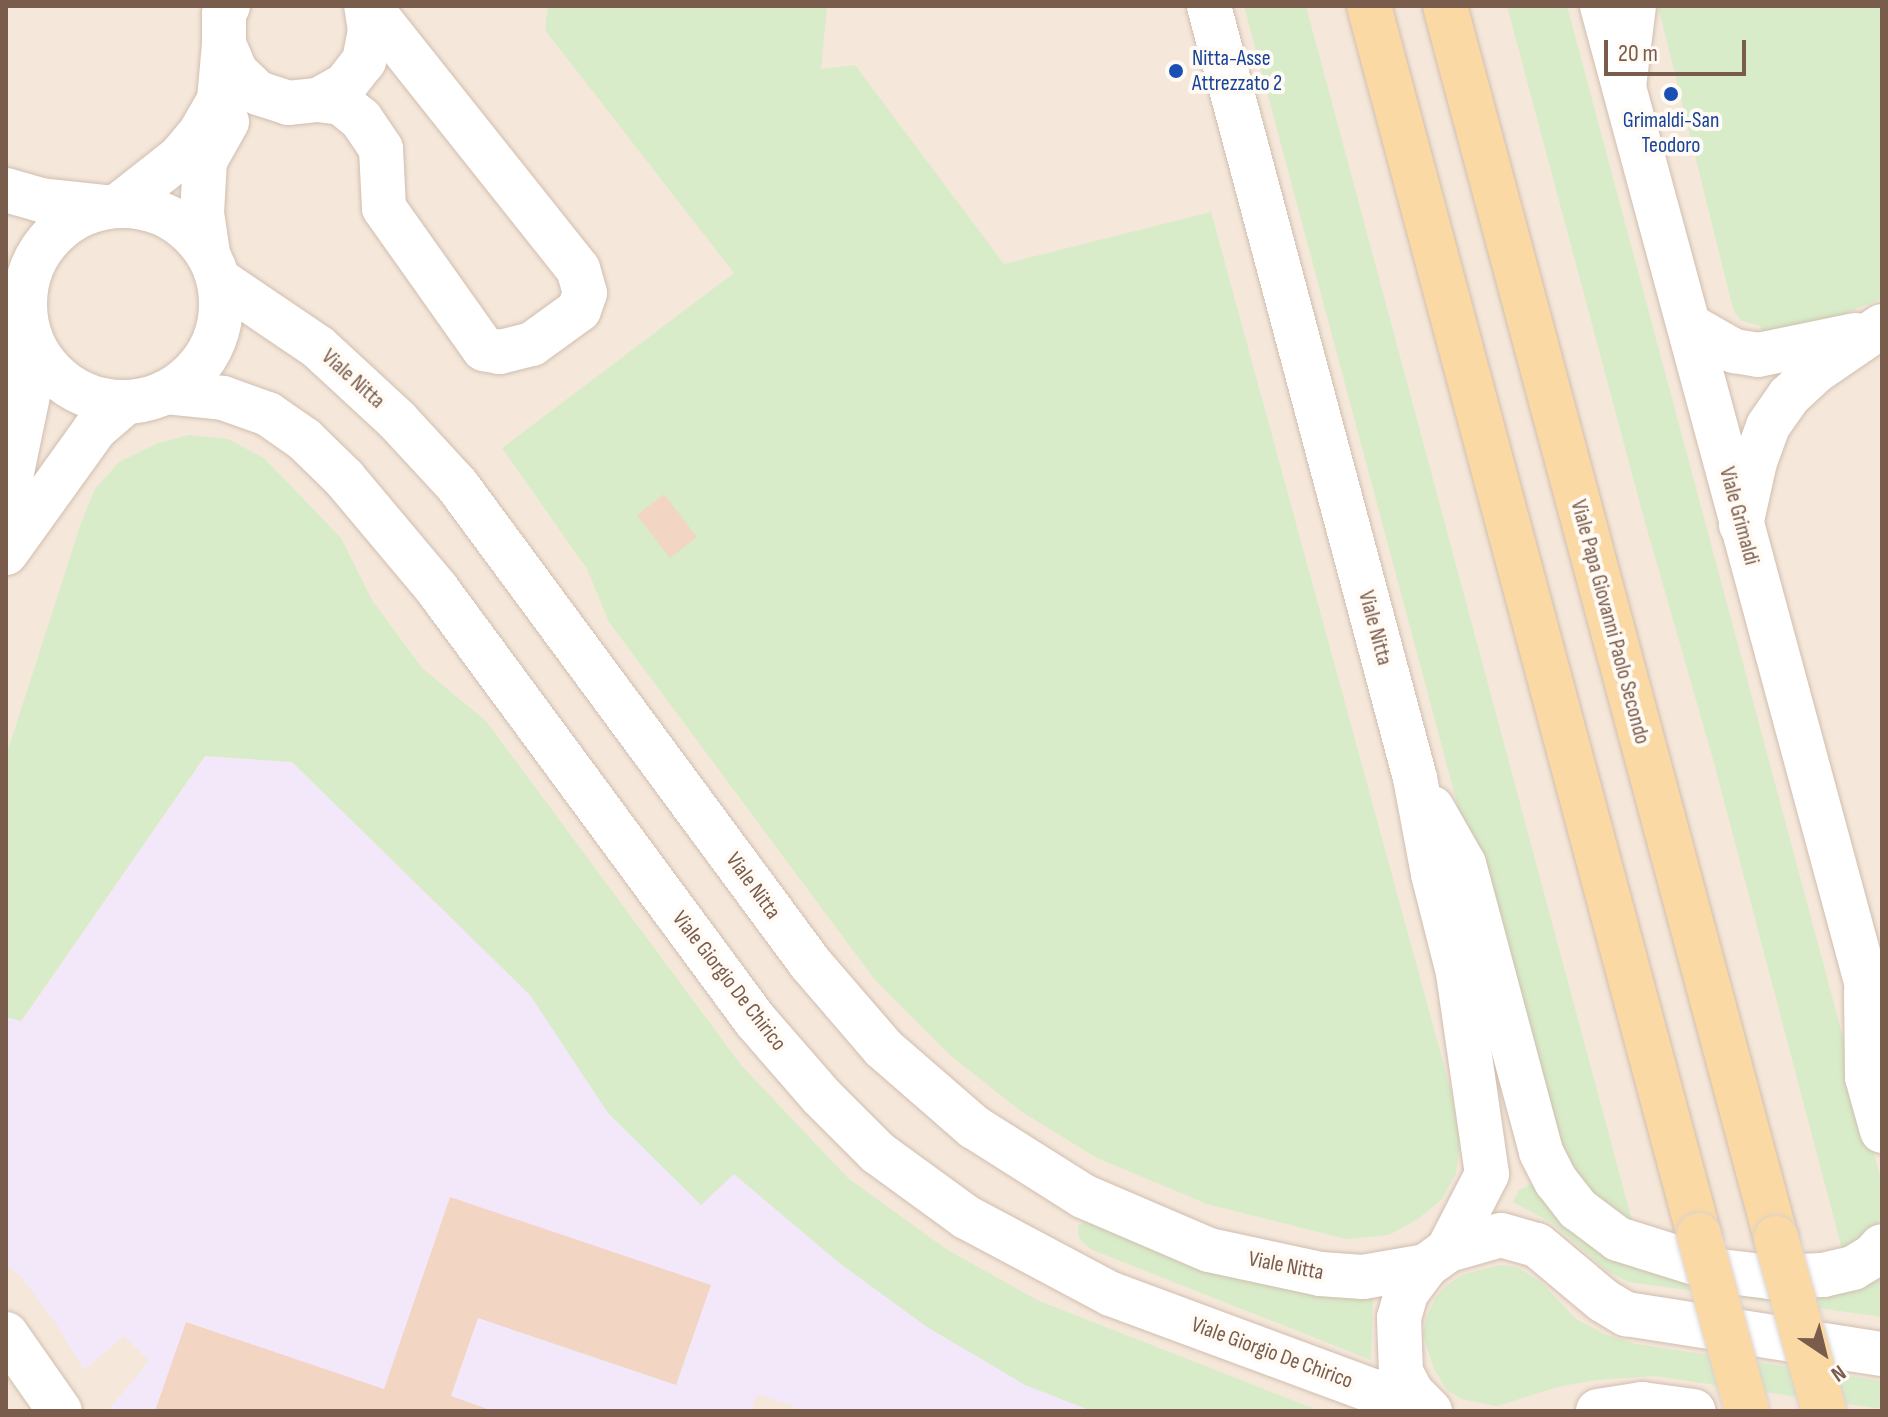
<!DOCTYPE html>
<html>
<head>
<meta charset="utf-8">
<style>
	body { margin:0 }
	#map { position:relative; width:1888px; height:1417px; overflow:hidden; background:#fdf6ec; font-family:"Sofia Sans Condensed",sans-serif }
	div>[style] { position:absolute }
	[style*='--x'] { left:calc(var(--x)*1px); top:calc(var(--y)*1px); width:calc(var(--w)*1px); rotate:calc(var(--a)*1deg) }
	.residential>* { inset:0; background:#f5e8da }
	.education>* { inset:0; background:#f3e8fa }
	.green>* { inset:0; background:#d8ecc9 }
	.building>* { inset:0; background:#f3d5c3 }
	.roads { filter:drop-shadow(0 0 2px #d1beb0) drop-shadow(0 0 2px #d1beb0) }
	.street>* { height:44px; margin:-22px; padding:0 22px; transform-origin:22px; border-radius:22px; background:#fff }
	.secondary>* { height:44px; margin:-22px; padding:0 22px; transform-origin:22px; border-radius:22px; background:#fff }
	.secondary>.ring { margin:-22px; padding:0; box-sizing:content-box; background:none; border:44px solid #fff; border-radius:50% }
	.primary>* { height:44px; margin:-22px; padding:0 22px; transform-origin:22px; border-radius:22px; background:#fbd9a5 }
	.bridges { filter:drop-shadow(0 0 2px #dad1cd) drop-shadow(0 0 2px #dad1cd) }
	.primary-bridge>* { height:44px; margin:-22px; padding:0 22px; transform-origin:22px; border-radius:22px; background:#fbd9a5 }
	.dots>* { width:22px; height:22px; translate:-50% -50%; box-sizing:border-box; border:4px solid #fffaf3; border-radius:50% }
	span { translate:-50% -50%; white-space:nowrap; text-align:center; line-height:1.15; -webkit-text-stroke:8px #fffaf3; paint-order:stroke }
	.transit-label { font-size:22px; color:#164399 }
	.left { translate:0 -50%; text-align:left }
	.street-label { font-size:22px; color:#7a5c4d }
	.frame { position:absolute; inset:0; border:8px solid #7a5c4d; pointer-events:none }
	.north { position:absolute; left:1784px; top:1313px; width:80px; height:80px; -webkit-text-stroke:6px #fffaf3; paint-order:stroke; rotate:145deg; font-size:22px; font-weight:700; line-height:32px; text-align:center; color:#7a5c4d }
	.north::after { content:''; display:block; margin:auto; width:28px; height:36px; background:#7a5c4d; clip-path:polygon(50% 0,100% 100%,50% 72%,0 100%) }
	.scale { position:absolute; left:1604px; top:40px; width:142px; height:36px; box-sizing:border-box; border:4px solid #7a5c4d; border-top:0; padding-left:10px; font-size:24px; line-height:28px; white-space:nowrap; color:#7a5c4d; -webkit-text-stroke:6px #fffaf3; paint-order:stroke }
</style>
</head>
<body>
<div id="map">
	<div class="residential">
		<i style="clip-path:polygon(6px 6px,1882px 6px,1882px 1411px,6px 1411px)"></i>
	</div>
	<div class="education">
		<i style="clip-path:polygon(205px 756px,292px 762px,530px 995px,608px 1113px,701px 1204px,733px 1173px,940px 1270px,1268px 1411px,806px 1411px,757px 1394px,751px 1411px,112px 1411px,110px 1408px,149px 1361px,124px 1336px,84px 1370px,57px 1325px,21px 1277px,6px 1264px,6px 1017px,22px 1021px)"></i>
	</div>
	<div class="green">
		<i style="clip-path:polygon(548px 6px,827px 6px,821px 69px,855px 65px,1004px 264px,1211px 212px,1452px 1095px,1460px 1142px,1456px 1173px,1442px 1199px,1418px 1219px,1389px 1235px,1346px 1239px,1207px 1204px,1097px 1158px,1022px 1112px,951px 1056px,875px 980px,609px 622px,587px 569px,502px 448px,734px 273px,545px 30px)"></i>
		<i style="clip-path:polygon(1244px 6px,1306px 6px,1634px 1228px,1596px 1205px,1546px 1136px)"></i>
		<i style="clip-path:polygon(1507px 6px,1567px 6px,1882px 1183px,1882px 1211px,1877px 1227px,1844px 1257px,1714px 763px,1643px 515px)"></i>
		<i style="clip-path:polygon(1658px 6px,1882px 6px,1882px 297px,1878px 300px,1834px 318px,1764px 338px,1760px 326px,1740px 320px,1733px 309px)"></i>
		<i style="clip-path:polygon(189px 435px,228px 439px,264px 458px,341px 538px,372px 600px,422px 668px,486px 721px,741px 1065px,848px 1178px,946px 1249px,1037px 1300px,1320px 1411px,1092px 1411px,1025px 1385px,927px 1327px,838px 1262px,734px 1174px,701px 1205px,608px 1113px,530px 995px,292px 762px,205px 756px,21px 1021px,6px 1017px,6px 756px,82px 520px,95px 489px,119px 462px,158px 443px)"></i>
		<i style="clip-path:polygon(1531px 1184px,1541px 1187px,1613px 1252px,1882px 1268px,1882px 1317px,1629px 1282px,1607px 1271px,1552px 1223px,1513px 1202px,1519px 1190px)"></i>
		<i style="clip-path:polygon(1087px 1220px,1373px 1296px,1371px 1360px,1090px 1249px,1079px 1238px,1078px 1226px)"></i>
		<i style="clip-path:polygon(1499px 1265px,1517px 1267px,1542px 1283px,1576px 1319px,1604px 1334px,1636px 1344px,1882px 1381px,1882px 1409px,1654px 1376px,1597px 1380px,1561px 1386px,1497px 1406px,1461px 1399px,1446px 1389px,1434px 1369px,1423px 1334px,1426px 1318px,1436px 1297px,1447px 1285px,1462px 1275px)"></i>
	</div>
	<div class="building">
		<i style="clip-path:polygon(664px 494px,697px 537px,670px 558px,637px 515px)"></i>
		<i style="clip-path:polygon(450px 1197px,711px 1285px,676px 1385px,478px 1318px,451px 1396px,493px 1411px,155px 1411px,186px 1322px,384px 1389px)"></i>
	</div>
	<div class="roads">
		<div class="street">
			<i style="--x:228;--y:6;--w:9;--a:117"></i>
			<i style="--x:224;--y:14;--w:30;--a:90"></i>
			<i style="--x:224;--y:44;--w:30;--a:67"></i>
			<i style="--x:236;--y:72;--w:30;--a:44"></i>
			<i style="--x:258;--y:93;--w:32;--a:18"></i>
			<i style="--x:288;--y:103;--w:30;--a:-6"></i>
			<i style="--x:318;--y:100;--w:23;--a:7"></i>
			<i style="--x:341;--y:103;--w:26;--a:39"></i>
			<i style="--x:361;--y:119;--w:36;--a:56"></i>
			<i style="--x:381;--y:149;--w:59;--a:87.1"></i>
			<i style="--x:384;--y:208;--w:173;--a:54.7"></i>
			<i style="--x:484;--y:349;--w:16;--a:11"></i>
			<i style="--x:500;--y:352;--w:33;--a:-14"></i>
			<i style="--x:532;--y:344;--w:58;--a:-35.9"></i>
			<i style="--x:579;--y:310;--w:18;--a:-71"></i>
			<i style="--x:585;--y:293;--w:25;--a:-106"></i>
			<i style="--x:578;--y:269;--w:336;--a:-128.5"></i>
			<i style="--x:1624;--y:86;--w:81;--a:-82.9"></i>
			<i style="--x:318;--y:100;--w:31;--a:-29"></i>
			<i style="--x:345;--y:85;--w:31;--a:-52"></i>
			<i style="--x:364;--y:61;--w:32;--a:-79"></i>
			<i style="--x:370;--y:30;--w:24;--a:-99"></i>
			<i style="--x:119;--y:205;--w:78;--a:-38.2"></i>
			<i style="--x:180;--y:157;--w:31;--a:-50"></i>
			<i style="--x:200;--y:133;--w:38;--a:-60"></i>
			<i style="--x:219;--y:100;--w:56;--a:-84.9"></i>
			<i style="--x:208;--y:253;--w:40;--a:-98.5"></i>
			<i style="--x:202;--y:213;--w:52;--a:-86.7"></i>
			<i style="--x:205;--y:161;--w:45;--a:-60.6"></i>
			<i style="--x:1690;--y:326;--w:51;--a:29.6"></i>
			<i style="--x:1734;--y:351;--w:24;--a:9"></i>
			<i style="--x:1758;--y:355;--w:99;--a:-11.7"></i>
			<i style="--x:6;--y:371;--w:41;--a:-52.9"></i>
			<i style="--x:1741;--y:525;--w:65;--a:-77.5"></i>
			<i style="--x:1755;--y:462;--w:38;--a:-70"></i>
			<i style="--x:1768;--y:426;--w:37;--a:-55"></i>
			<i style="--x:1789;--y:396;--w:37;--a:-43"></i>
			<i style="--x:1816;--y:371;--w:80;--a:-34.3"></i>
			<i style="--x:6;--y:1334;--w:94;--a:55"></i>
		</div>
		<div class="secondary">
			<i style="--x:1209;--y:6;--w:799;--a:75.06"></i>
			<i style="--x:1415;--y:778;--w:98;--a:79.4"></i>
			<i style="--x:1433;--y:874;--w:102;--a:75.8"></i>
			<i style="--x:1458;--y:973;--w:203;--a:81.8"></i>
			<i style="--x:1487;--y:1174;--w:85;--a:117.2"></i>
			<i style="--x:1602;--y:6;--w:1011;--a:74.86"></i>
			<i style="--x:1866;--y:982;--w:44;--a:68.7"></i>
			<i style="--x:6;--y:190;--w:36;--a:16"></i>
			<i style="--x:41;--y:200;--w:63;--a:6.3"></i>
			<i class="ring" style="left:25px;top:206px;width:152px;height:152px"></i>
			<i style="--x:219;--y:280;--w:120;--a:34.1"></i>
			<i style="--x:318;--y:347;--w:108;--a:42.7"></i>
			<i style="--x:397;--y:420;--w:88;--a:47.3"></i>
			<i style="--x:457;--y:485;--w:594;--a:53.55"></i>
			<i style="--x:810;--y:963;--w:112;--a:49.3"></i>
			<i style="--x:883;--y:1048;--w:121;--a:41"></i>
			<i style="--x:974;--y:1127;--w:129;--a:32.3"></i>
			<i style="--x:1083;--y:1196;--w:137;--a:23.2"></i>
			<i style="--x:1209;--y:1250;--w:114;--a:12.2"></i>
			<i style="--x:1320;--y:1274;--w:43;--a:4"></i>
			<i style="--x:1363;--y:1277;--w:64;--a:-9.9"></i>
			<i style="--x:166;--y:392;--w:57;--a:6"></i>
			<i style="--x:223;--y:398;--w:48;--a:19.6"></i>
			<i style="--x:268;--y:414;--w:44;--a:34.8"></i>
			<i style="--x:304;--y:439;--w:56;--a:44.3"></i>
			<i style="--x:344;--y:478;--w:145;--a:50"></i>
			<i style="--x:437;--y:589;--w:536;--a:53.58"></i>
			<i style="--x:755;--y:1020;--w:101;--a:49"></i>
			<i style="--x:821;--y:1096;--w:81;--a:45"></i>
			<i style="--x:878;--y:1153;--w:109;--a:36"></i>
			<i style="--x:966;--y:1217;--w:164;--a:28"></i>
			<i style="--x:1111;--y:1294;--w:338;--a:20.3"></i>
			<i style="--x:6;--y:501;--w:152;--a:-78.2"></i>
			<i style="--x:6;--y:553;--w:153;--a:-54.3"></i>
			<i style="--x:95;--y:429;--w:41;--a:-41.1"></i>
			<i style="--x:1432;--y:808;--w:64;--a:60.3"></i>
			<i style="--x:1464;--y:864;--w:298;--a:75"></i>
			<i style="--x:1541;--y:1152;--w:33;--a:63"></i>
			<i style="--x:1556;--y:1181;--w:36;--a:52"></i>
			<i style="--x:1578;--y:1209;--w:50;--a:36.9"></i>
			<i style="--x:1618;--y:1239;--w:107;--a:17.4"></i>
			<i style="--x:1720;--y:1271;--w:50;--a:6.8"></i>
			<i style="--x:1770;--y:1277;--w:53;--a:-2.2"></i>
			<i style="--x:1823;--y:1275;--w:31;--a:-13"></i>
			<i style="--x:1853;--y:1268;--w:23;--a:-31"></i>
			<i style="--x:1873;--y:1256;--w:13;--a:-48"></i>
			<i style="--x:1866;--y:992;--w:85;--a:89.3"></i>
			<i style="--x:1867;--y:1077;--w:56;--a:74.5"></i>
			<i style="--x:1430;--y:1411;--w:25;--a:-135"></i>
			<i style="--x:1412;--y:1393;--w:24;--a:-118"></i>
			<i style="--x:1401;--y:1372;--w:54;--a:-92.1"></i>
			<i style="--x:1399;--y:1318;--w:26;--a:-74"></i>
			<i style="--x:1406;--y:1293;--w:34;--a:-53"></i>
			<i style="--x:1426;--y:1266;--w:27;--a:-36"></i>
			<i style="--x:1448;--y:1250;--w:55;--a:-15.8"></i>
			<i style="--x:1501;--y:1235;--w:37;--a:16"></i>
			<i style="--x:1537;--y:1245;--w:87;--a:39.9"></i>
			<i style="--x:1604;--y:1301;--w:26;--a:31"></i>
			<i style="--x:1626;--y:1314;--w:259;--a:8.9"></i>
			<i style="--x:1598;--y:1411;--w:45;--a:-9"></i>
			<i style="--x:1642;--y:1404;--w:52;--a:7.7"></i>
		</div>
		<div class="primary">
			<i style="--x:1369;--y:6;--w:1273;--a:74.97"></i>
			<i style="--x:1445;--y:6;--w:1276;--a:74.96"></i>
		</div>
	</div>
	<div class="bridges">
		<div class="primary-bridge">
			<i style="--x:1699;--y:1235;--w:182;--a:74.7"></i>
			<i style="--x:1776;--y:1238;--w:180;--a:74.5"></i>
		</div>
	</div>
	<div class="dots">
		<i style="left:1176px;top:71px;background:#1a4fb4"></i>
		<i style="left:1671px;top:94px;background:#1a4fb4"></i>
	</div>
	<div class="transit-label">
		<span class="left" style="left:1192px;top:71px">Nitta-Asse<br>Attrezzato 2</span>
		<span style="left:1671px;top:133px">Grimaldi-San<br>Teodoro</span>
	</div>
	<div class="street-label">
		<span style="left:353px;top:379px;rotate:42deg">Viale Nitta</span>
		<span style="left:1739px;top:516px;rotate:75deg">Viale Grimaldi</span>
		<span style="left:1610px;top:622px;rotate:75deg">Viale Papa Giovanni Paolo Secondo</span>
		<span style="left:1375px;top:628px;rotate:75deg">Viale Nitta</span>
		<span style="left:753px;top:886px;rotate:54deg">Viale Nitta</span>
		<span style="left:729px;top:981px;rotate:52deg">Viale Giorgio De Chirico</span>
		<span style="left:1286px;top:1266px;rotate:11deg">Viale Nitta</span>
		<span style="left:1272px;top:1353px;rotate:20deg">Viale Giorgio De Chirico</span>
	</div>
	<div class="frame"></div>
	<div class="north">N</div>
	<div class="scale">20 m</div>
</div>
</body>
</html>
